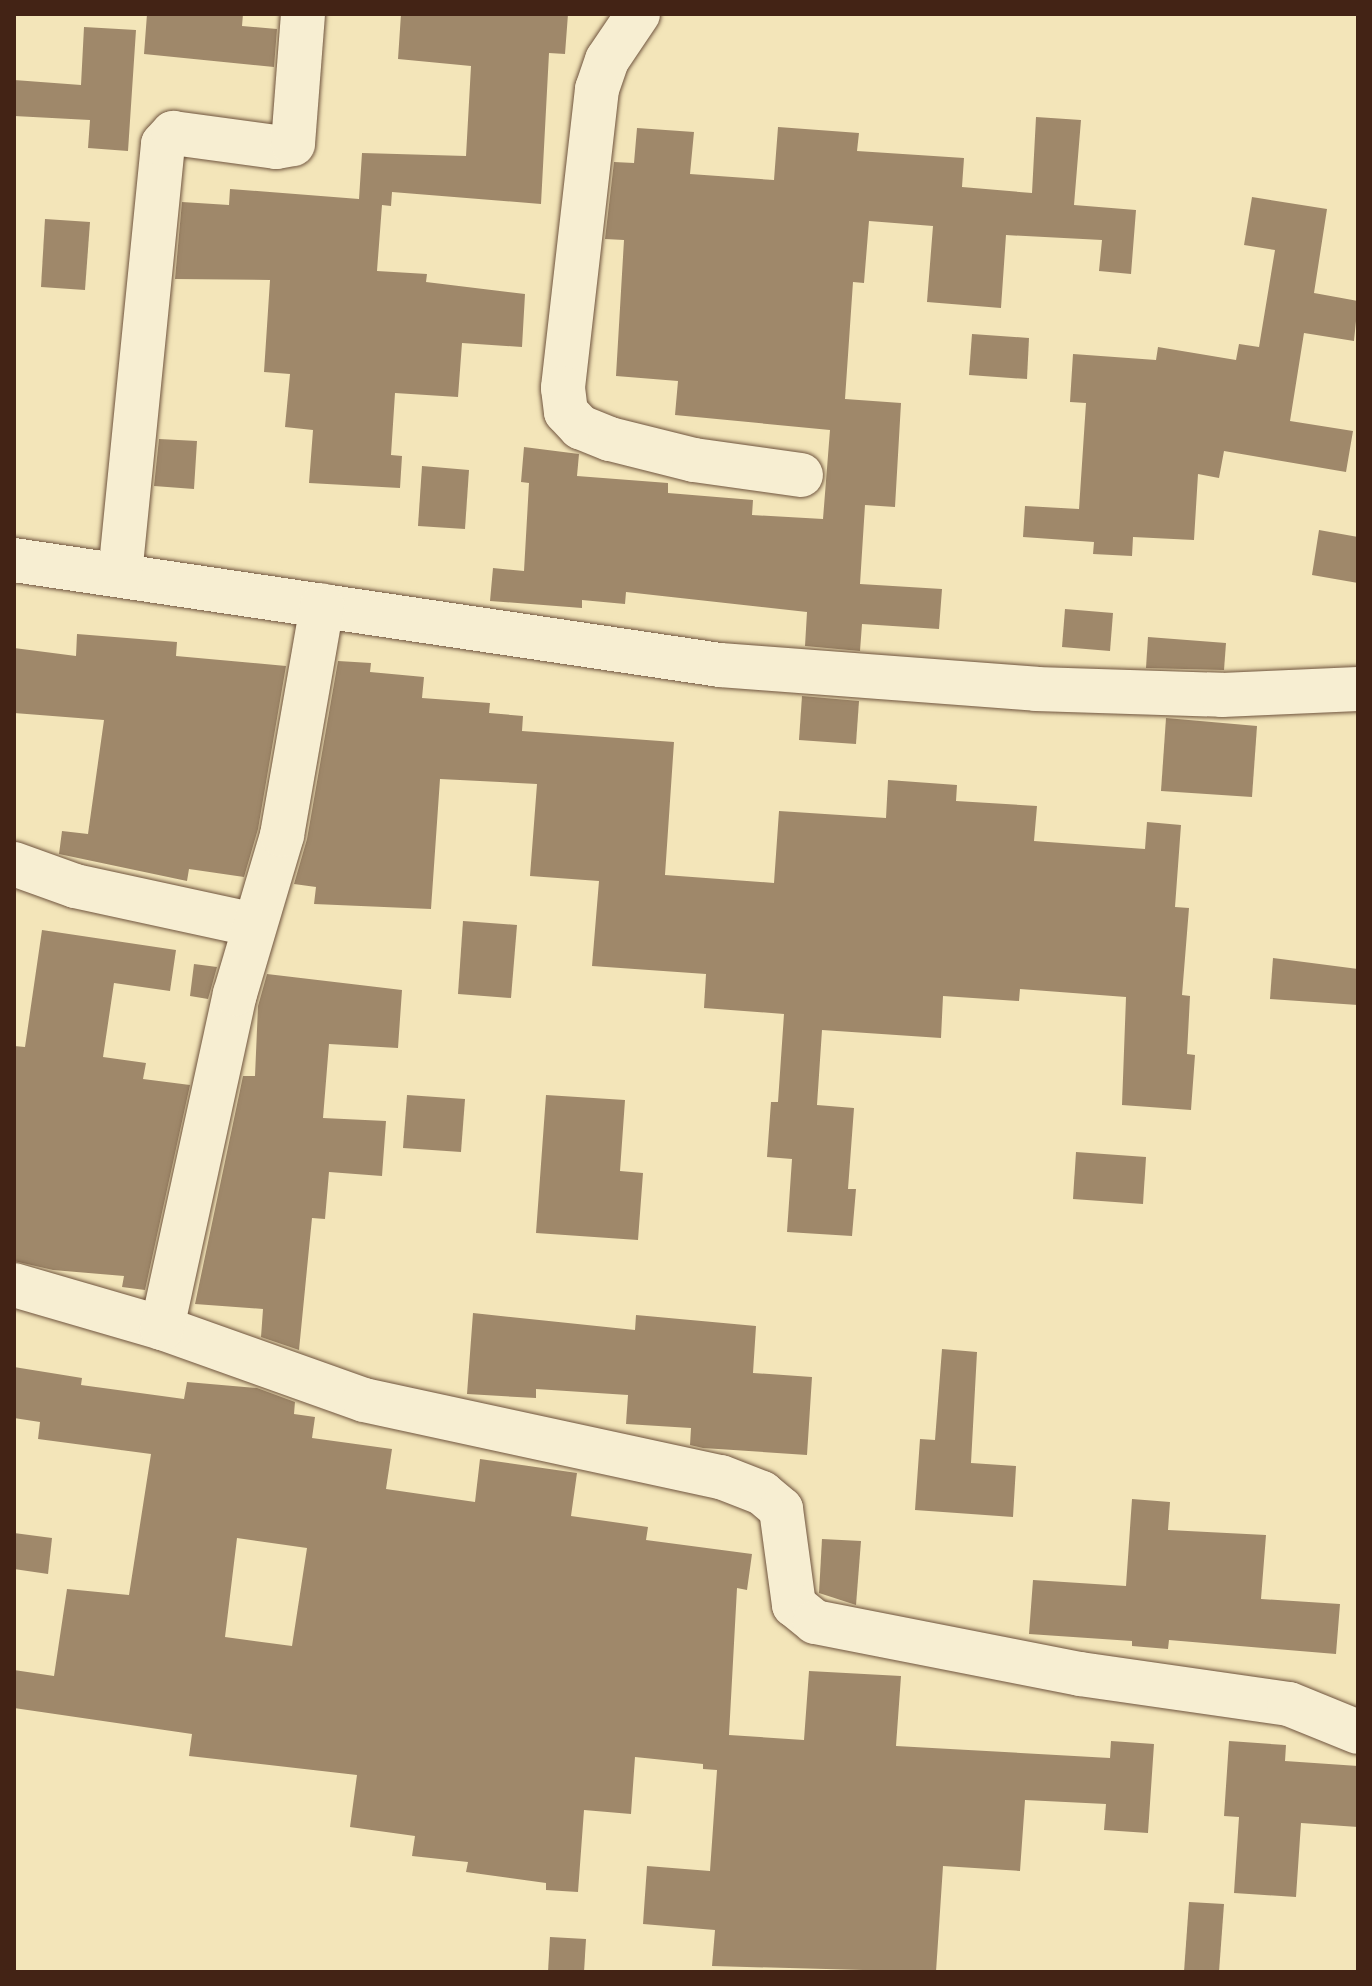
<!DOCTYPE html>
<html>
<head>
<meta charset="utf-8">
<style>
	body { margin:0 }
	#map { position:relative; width:1372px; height:1986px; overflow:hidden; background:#f3e5b9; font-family:"IM FELL French Canon",serif }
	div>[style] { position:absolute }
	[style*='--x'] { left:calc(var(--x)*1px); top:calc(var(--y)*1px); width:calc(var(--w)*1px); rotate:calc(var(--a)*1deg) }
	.building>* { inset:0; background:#9f886a }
	.roads { filter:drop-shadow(0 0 2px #6f543e) drop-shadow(0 0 2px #6f543e) }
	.minor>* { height:44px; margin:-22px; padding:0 22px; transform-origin:22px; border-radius:22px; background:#f7eed2 }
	span { translate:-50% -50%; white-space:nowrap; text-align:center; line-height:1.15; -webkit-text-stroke:6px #f7eed2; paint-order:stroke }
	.frame { position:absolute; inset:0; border:16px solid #432315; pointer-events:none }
</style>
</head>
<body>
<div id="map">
	<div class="building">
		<i style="clip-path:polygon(147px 14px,243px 14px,242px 26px,277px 29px,274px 67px,144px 54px)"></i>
		<i style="clip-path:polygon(401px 14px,568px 14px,565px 54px,549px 53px,541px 204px,392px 192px,391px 206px,382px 205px,377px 271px,427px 274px,426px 282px,525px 294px,522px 347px,462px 343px,458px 397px,395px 393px,391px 455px,402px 456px,400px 488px,309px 483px,313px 430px,285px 427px,290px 374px,264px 372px,270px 280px,175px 279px,182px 202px,229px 205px,230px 189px,359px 199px,362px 153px,466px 156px,471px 66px,398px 59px)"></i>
		<i style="clip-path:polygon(84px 27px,136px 30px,128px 151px,88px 148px,90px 120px,14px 116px,14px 80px,81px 85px)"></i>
		<i style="clip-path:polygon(1036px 117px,1081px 120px,1074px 205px,1136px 210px,1131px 274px,1099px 271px,1102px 240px,1006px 235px,1001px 308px,927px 302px,933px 226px,869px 221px,864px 283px,853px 282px,845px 399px,901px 403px,895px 507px,865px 505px,860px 584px,942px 589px,939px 629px,862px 624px,860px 651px,805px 646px,807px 612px,626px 592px,625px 604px,582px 600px,582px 608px,490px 601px,493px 568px,524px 571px,529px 483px,521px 482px,524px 447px,579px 454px,577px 476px,668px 483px,668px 493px,753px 500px,752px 515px,823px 519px,830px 430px,675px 415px,678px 381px,616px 376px,624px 240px,605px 239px,614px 162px,634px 163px,637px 128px,694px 132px,690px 174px,774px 180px,778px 127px,859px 133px,857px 151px,964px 158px,962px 187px,1032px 193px)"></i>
		<i style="clip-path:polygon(1252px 197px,1327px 209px,1314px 293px,1358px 301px,1354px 341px,1304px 333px,1290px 421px,1353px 431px,1346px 472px,1224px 451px,1219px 478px,1198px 474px,1194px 540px,1133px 537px,1132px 556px,1093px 554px,1094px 542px,1023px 537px,1025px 506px,1079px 509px,1086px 403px,1070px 402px,1073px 354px,1156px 360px,1158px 347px,1236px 360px,1239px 344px,1259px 347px,1275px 250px,1244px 245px)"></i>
		<i style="clip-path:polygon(45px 219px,90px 222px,85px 290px,41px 287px)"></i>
		<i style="clip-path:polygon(972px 334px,1029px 338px,1027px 379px,969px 375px)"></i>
		<i style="clip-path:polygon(159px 439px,197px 441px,194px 489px,154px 486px)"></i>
		<i style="clip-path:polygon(422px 466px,469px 470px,465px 529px,418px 526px)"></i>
		<i style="clip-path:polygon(1319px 530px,1358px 537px,1358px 583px,1312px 575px)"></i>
		<i style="clip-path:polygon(1065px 609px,1113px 613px,1110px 651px,1062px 647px)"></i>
		<i style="clip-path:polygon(77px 634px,177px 642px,176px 656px,286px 666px,258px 829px,244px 877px,189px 869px,187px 881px,59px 854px,62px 831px,88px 834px,104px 720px,14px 713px,14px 648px,76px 656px)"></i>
		<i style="clip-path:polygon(1148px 637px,1226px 643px,1224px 670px,1146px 668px)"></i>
		<i style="clip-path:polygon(338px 661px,371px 663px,370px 672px,424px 677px,422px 698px,490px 703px,489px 713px,523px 716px,522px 731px,674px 742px,665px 875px,774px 883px,779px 811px,886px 818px,888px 780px,957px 785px,956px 801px,1037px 806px,1034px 841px,1145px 849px,1147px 822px,1181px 825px,1175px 907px,1189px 908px,1182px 995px,1190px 996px,1187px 1054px,1195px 1055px,1191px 1110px,1122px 1105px,1126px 997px,1020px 989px,1019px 1001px,943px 996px,941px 1038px,822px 1030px,817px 1105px,854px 1108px,848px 1189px,856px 1189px,852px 1236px,787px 1232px,792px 1159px,767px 1157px,771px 1102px,778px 1102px,784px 1014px,704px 1008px,706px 974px,592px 966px,599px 881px,530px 876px,537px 784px,440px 779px,431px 909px,314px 904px,316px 887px,294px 884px,307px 839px)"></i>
		<i style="clip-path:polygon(802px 696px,859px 701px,856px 744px,799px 740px)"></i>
		<i style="clip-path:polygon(1166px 718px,1257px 726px,1252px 797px,1161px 791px)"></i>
		<i style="clip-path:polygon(463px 921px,517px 925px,511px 998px,458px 994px)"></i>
		<i style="clip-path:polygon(42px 930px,176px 950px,170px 991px,114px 983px,103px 1057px,146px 1063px,143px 1079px,190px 1085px,145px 1290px,122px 1287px,124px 1276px,53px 1270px,14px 1261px,14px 1046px,25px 1047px)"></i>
		<i style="clip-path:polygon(1273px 958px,1358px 969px,1358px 1005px,1270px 999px)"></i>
		<i style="clip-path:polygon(194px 964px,217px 967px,208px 999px,190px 996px)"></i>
		<i style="clip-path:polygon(267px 974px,402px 990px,398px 1048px,329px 1044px,323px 1118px,386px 1121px,382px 1176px,329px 1172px,325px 1219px,312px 1218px,299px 1350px,261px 1337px,263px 1309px,195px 1304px,243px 1076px,255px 1076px,258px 1006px)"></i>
		<i style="clip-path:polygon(407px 1095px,465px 1099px,461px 1152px,403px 1148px)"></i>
		<i style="clip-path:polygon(546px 1095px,625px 1100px,620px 1171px,643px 1173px,638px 1240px,536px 1233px)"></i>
		<i style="clip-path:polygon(1076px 1152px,1146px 1157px,1143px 1204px,1073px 1199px)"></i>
		<i style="clip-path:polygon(473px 1313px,635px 1330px,636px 1315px,756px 1326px,753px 1373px,812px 1377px,807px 1455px,703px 1448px,690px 1445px,691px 1428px,626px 1424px,628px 1395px,536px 1389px,536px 1398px,467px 1394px)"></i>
		<i style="clip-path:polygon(942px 1349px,977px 1352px,971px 1463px,1016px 1466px,1013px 1517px,915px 1510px,920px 1439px,935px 1440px)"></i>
		<i style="clip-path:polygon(evenodd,14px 1367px,82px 1378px,81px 1385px,184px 1399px,187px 1382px,257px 1388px,295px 1402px,294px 1414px,315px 1417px,312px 1438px,392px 1449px,386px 1489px,475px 1502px,480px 1459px,577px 1473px,571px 1516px,648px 1527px,646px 1540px,752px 1554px,747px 1590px,737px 1588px,729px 1735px,804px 1740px,809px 1671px,901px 1676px,896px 1746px,1110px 1758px,1111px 1741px,1154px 1744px,1148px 1833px,1104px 1830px,1106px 1804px,1025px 1800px,1020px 1871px,943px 1866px,936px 1972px,712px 1966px,715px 1930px,643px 1924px,647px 1866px,710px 1871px,717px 1770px,703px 1769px,703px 1764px,635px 1757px,631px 1814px,584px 1810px,578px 1892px,546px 1890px,546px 1883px,466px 1872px,468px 1862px,412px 1856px,415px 1836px,350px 1827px,357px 1775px,189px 1756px,192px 1734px,14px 1708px,14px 1670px,54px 1676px,67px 1589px,129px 1595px,151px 1454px,38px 1439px,40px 1422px,14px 1418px,14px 1367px,237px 1538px,307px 1548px,292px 1646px,225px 1637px,237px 1538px)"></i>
		<i style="clip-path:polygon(1132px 1499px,1170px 1502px,1168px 1530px,1266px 1535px,1261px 1599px,1340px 1604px,1336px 1654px,1169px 1640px,1168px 1649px,1132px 1646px,1132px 1641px,1029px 1634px,1033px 1580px,1126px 1586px)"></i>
		<i style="clip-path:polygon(14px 1533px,52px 1538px,48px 1574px,14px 1569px)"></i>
		<i style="clip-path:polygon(822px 1539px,861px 1541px,856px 1605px,819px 1593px)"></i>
		<i style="clip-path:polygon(1229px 1741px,1286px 1745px,1285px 1761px,1358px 1766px,1358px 1827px,1301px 1823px,1296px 1897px,1234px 1893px,1239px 1817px,1224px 1816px)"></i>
		<i style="clip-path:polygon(1189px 1902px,1224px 1904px,1219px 1972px,1184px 1972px)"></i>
		<i style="clip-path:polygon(550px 1937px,586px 1939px,584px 1972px,548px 1972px)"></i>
	</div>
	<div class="roads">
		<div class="minor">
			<i style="--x:638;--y:14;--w:55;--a:124"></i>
			<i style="--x:607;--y:60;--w:31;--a:109"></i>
			<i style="--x:597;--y:89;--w:301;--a:96.5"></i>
			<i style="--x:563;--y:388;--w:24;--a:83"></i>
			<i style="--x:566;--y:412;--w:21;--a:47"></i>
			<i style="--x:580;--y:427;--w:32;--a:22"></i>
			<i style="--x:610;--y:439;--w:87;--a:14"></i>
			<i style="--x:694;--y:460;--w:108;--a:8"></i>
			<i style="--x:14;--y:560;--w:714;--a:8.46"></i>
			<i style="--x:720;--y:665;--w:317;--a:4.3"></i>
			<i style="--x:1036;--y:689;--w:186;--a:1.8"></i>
			<i style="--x:1222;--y:695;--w:136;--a:-2.5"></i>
			<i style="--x:120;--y:575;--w:433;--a:-84.3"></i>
			<i style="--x:163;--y:144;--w:15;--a:-48"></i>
			<i style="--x:173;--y:133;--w:104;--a:7.7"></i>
			<i style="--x:276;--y:147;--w:17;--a:-10"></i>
			<i style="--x:293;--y:144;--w:130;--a:-85.6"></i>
			<i style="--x:14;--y:864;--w:65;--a:19.8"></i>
			<i style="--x:75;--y:886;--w:184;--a:12.2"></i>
			<i style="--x:14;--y:1285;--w:154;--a:16.2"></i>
			<i style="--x:162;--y:1328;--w:214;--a:19.6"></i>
			<i style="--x:364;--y:1400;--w:365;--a:12.2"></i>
			<i style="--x:721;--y:1477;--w:44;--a:21.3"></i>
			<i style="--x:762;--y:1493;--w:25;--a:40"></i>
			<i style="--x:781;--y:1509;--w:97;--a:82.3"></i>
			<i style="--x:794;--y:1605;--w:27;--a:39"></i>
			<i style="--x:815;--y:1622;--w:270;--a:11.1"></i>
			<i style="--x:1080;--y:1674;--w:211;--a:8.2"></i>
			<i style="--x:1289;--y:1704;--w:74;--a:22.1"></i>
			<i style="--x:162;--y:1328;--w:342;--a:-77.7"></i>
			<i style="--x:235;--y:994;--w:166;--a:-73.5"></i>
			<i style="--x:282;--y:835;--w:233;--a:-80.1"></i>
		</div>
	</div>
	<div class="frame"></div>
</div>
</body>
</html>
